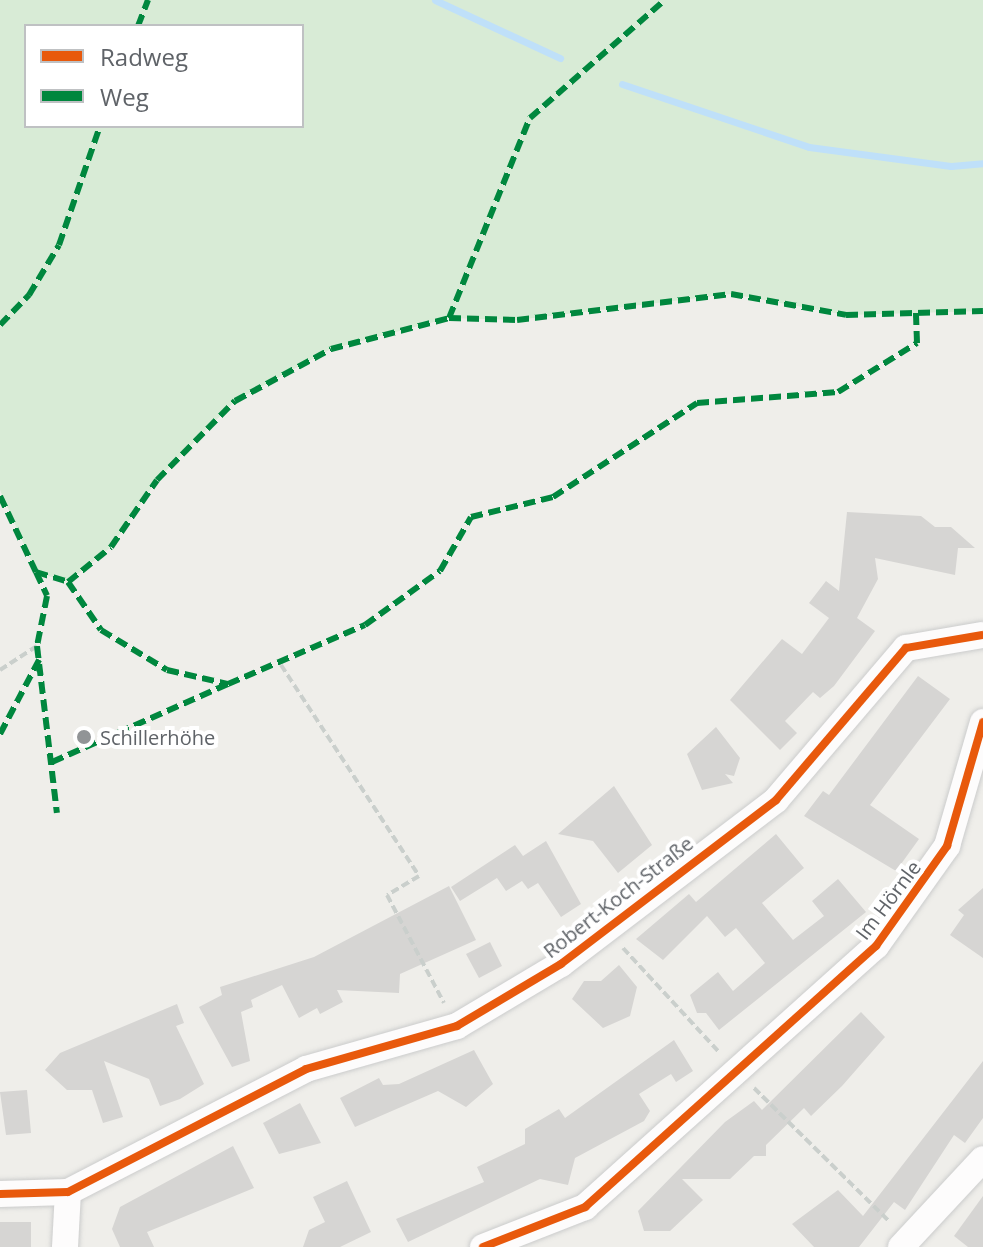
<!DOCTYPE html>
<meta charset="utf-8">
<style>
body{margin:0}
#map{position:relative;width:983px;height:1247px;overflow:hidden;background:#efeeea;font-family:"Open Sans",sans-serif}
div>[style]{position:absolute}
.green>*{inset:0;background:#d8ebd6}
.stream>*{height:7px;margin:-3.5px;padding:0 3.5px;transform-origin:3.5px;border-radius:3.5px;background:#bfe0f9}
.building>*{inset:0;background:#d6d5d3}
.path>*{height:4px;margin-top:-2px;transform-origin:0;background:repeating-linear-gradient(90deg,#cacfcc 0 8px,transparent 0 12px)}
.roads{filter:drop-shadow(0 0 2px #cbcccc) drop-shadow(0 0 2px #cbcccc)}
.minor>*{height:26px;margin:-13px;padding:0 13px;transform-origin:13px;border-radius:13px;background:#fdfcfc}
.quiet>*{height:6px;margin-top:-3px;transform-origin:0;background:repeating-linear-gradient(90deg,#00873e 0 12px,transparent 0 18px)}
.cycleway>*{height:8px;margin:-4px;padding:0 4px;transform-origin:4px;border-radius:4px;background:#e8590c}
.dots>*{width:22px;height:22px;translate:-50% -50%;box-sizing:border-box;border:4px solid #fff;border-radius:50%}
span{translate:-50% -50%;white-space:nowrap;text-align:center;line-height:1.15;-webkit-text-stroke:8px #fff;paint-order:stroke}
.poi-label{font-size:20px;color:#5f6368}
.left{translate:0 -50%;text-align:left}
.street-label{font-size:20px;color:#5f6368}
.legend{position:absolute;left:24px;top:24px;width:280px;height:104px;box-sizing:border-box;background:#fff;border:2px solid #bfc1c3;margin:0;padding:10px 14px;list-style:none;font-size:24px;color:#5f6368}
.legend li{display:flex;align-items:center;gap:16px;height:40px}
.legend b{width:40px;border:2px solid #bfc1c3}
</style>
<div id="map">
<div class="green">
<div style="clip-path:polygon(evenodd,0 0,983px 0,983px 311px,846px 315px,731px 294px,517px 320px,449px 318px,331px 349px,235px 401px,157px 480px,111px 547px,68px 582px,36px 572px,0 490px,0 0,26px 26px,302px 26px,302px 126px,26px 126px,26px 26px)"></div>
</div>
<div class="stream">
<div style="left:435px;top:0;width:138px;rotate:24.9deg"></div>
<div style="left:622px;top:84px;width:197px;rotate:18.6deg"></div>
<div style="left:809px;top:147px;width:143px;rotate:7.6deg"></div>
<div style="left:951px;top:166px;width:32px;rotate:-5deg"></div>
</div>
<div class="building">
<div style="clip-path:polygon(847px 512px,921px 516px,935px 527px,951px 527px,975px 548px,958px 548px,955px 575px,875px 558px,878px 579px,857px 618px,875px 631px,834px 686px,820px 698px,813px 692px,785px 721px,797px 733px,780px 750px,730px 700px,782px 639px,802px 654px,829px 618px,809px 603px,826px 581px,839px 591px)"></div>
<div style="clip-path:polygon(918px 676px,950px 699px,870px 805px,919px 839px,896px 871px,804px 816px,823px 791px,829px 795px)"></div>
<div style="clip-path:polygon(716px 727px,740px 758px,734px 776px,725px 774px,733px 783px,702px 790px,687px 754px)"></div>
<div style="clip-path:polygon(614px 786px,652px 845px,618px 873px,593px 841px,558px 834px)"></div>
<div style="clip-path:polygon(776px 834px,804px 868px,762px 903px,793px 940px,824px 916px,812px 901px,838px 879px,866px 912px,719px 1030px,706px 1013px,697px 1013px,690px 995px,718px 972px,733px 991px,765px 963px,736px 928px,725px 937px,707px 916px,663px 960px,636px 939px,689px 894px,696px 902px)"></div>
<div style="clip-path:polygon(546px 841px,581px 904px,561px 917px,538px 883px,528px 889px,522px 881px,506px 891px,497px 878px,460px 901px,451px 887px,515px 845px,523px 856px)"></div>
<div style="clip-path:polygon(449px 886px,476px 940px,400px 974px,399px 993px,337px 990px,343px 1002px,320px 1014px,317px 1008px,299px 1018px,282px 985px,251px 1000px,253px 1007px,241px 1012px,250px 1061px,232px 1067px,199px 1007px,222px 995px,220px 987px,314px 957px)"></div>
<div style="clip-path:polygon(983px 888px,983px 958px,950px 935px,964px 915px,958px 910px)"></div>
<div style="clip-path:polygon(490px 942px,502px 966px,479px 978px,466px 954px)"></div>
<div style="clip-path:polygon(619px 965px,637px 987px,630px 1016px,603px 1028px,572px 999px,584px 981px,601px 981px)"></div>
<div style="clip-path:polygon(177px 1004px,184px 1023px,176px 1026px,204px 1084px,180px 1099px,160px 1106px,149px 1079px,104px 1061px,123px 1117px,103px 1123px,92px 1090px,67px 1090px,45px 1070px,60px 1053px)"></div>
<div style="clip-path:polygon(861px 1012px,885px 1037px,842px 1086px,811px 1116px,804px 1108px,766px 1145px,766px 1156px,754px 1156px,730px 1179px,682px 1179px,703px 1200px,670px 1231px,644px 1231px,638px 1211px,725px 1122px,754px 1101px,762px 1110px)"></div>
<div style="clip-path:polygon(674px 1040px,693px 1071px,676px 1082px,671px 1074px,639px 1094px,650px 1111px,644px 1121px,575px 1158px,568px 1185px,540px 1179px,408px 1242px,396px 1219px,484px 1182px,477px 1167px,525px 1144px,525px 1129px,559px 1109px,565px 1118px)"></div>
<div style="clip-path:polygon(474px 1050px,493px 1084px,466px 1107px,438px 1091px,355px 1127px,340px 1098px,379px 1078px,383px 1085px,399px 1084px)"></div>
<div style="clip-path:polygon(983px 1061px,983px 1118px,965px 1143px,954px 1135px,905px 1210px,894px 1202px,859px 1247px,814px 1247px,792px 1224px,838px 1190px,863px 1216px)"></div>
<div style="clip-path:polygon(27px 1090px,31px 1133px,6px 1135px,0 1092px)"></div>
<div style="clip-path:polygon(300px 1103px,321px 1143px,279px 1154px,263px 1123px)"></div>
<div style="clip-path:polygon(233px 1146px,254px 1188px,147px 1232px,154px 1247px,120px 1247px,112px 1229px,120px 1207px)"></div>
<div style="clip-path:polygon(347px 1181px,371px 1232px,340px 1247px,303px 1247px,309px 1230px,325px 1222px,313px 1197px)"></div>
<div style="clip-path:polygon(983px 1196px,983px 1247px,968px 1247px,954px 1236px)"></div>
<div style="clip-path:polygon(0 1222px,31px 1222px,31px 1247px,0 1247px)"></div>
</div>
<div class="path">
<div style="left:281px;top:665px;width:252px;rotate:56.8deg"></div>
<div style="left:419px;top:876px;width:37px;rotate:149deg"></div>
<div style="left:387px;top:895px;width:122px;rotate:62.2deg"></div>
<div style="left:0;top:670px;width:44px;rotate:-33deg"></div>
<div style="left:623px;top:948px;width:143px;rotate:47.3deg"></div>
<div style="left:754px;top:1088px;width:191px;rotate:44.6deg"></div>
</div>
<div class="roads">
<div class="minor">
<div style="left:0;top:1194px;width:68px;rotate:-1.7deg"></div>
<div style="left:68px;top:1192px;width:268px;rotate:-27.3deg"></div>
<div style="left:306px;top:1069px;width:157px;rotate:-15.9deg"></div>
<div style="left:457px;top:1026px;width:121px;rotate:-30.8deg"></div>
<div style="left:561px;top:964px;width:270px;rotate:-37.3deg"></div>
<div style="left:776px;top:800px;width:200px;rotate:-49.5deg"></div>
<div style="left:906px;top:648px;width:77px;rotate:-9.7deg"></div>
<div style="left:65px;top:1247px;width:55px;rotate:-86.9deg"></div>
<div style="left:483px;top:1247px;width:110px;rotate:-21.4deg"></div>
<div style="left:585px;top:1207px;width:391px;rotate:-41.9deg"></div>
<div style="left:876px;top:946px;width:123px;rotate:-54.6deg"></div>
<div style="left:947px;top:846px;width:129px;rotate:-73.8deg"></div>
<div style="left:901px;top:1247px;width:120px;rotate:-47deg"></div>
</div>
</div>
<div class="quiet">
<div style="left:138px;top:26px;width:28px;rotate:-69deg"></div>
<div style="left:449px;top:318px;width:216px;rotate:-68deg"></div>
<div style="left:530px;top:118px;width:179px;rotate:-41.2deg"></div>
<div style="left:0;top:325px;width:42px;rotate:-46deg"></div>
<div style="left:29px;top:295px;width:58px;rotate:-59deg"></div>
<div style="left:59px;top:245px;width:126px;rotate:-71deg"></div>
<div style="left:0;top:496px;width:84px;rotate:64.7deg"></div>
<div style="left:36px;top:572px;width:34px;rotate:17deg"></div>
<div style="left:68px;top:582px;width:58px;rotate:55.5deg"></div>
<div style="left:101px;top:630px;width:77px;rotate:31.2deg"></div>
<div style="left:167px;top:670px;width:63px;rotate:12.9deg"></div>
<div style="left:228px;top:684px;width:149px;rotate:-23.3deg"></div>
<div style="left:365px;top:625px;width:92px;rotate:-35.8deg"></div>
<div style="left:440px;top:571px;width:62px;rotate:-60.1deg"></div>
<div style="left:471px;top:517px;width:84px;rotate:-13.7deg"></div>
<div style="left:553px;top:497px;width:172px;rotate:-33.1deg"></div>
<div style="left:697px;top:403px;width:141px;rotate:-4.5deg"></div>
<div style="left:838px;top:392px;width:93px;rotate:-31.8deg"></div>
<div style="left:917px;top:343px;width:30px;rotate:-92deg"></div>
<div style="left:36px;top:572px;width:26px;rotate:65deg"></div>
<div style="left:47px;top:596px;width:51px;rotate:101.3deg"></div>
<div style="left:37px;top:646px;width:168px;rotate:83.2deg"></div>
<div style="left:68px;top:582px;width:55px;rotate:-39.1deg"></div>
<div style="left:111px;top:547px;width:81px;rotate:-55.5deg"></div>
<div style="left:157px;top:480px;width:111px;rotate:-45.4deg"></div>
<div style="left:235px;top:401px;width:109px;rotate:-28.4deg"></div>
<div style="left:331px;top:349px;width:122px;rotate:-14.7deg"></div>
<div style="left:449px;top:318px;width:68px;rotate:1.7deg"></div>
<div style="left:517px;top:320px;width:216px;rotate:-6.9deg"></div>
<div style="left:731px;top:294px;width:117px;rotate:10.3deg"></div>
<div style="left:846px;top:315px;width:137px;rotate:-1.7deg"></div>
<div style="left:0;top:734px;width:84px;rotate:-62.2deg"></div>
<div style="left:52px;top:762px;width:193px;rotate:-23.9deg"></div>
</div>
<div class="cycleway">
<div style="left:0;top:1194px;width:68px;rotate:-1.7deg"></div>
<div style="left:68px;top:1192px;width:268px;rotate:-27.3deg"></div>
<div style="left:306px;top:1069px;width:157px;rotate:-15.9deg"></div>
<div style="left:457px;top:1026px;width:121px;rotate:-30.8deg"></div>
<div style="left:561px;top:964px;width:270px;rotate:-37.3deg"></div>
<div style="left:776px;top:800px;width:200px;rotate:-49.5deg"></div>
<div style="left:906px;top:648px;width:77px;rotate:-9.7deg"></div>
<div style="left:483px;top:1247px;width:110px;rotate:-21.4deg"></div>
<div style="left:585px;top:1207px;width:391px;rotate:-41.9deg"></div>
<div style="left:876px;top:946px;width:123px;rotate:-54.6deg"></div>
<div style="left:947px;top:846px;width:129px;rotate:-73.8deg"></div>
</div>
<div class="dots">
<div style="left:84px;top:737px;background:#919496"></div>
</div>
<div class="poi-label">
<span class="left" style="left:100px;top:737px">Schillerhöhe</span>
</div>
<div class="street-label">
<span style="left:618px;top:897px;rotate:-38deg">Robert-Koch-Straße</span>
<span style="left:888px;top:900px;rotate:-53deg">Im Hörnle</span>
</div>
<ul class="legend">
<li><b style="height:10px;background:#e8590c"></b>Radweg</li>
<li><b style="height:10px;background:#00873e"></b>Weg</li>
</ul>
</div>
